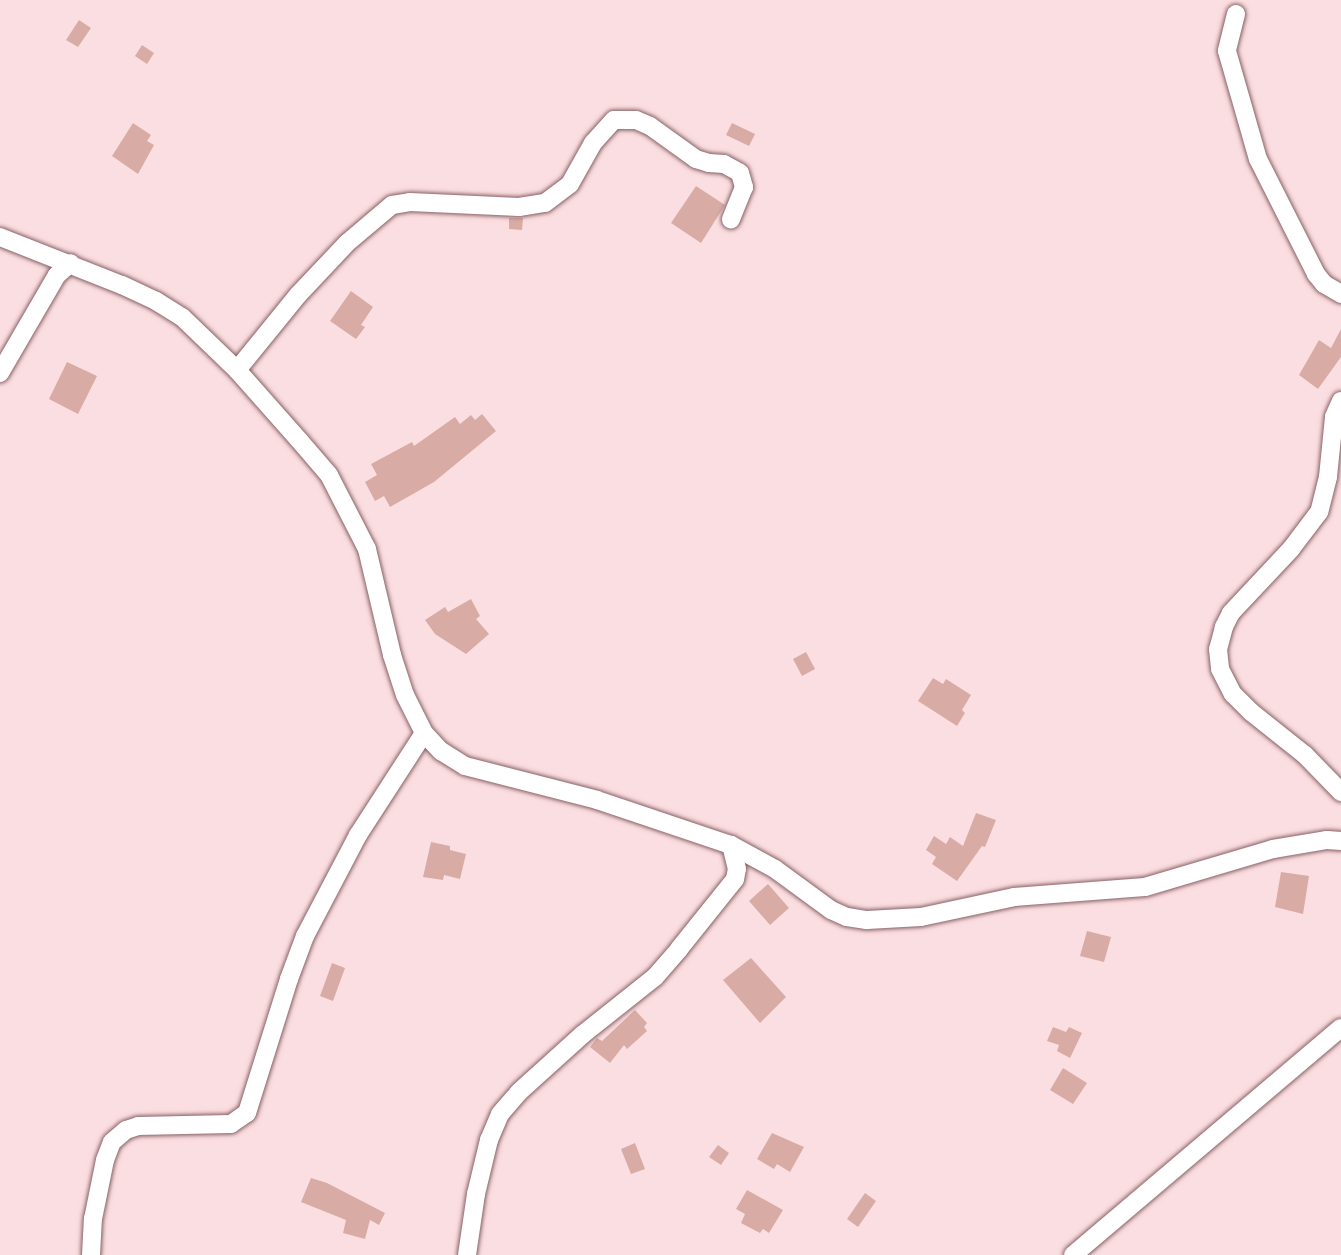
<!DOCTYPE html>
<style>
body{margin:0}
#map{position:relative;width:1341px;height:1255px;overflow:hidden;background:#fbdee1;font-family:"Asap Condensed",sans-serif}
div>[style]{position:absolute}
.building>*{inset:0;background:#d8aca4}
.roads{filter:drop-shadow(0 0 2px #886065) drop-shadow(0 0 2px #886065)}
.street>*{height:18px;margin:-9px;padding:0 9px;transform-origin:9px;border-radius:9px;background:#fff}
span{translate:-50% -50%;white-space:nowrap;text-align:center;line-height:1.15;-webkit-text-stroke:5px #fbdee1;paint-order:stroke}
</style>
<div id="map">
<div class="building">
<div style="clip-path:polygon(79px 20px,91px 28px,78px 47px,66px 40px)"></div>
<div style="clip-path:polygon(142px 45px,154px 53px,147px 64px,135px 56px)"></div>
<div style="clip-path:polygon(133px 123px,151px 135px,147px 141px,154px 145px,138px 174px,112px 156px)"></div>
<div style="clip-path:polygon(732px 123px,755px 134px,749px 146px,726px 135px)"></div>
<div style="clip-path:polygon(696px 186px,725px 205px,701px 243px,671px 223px)"></div>
<div style="clip-path:polygon(509px 218px,523px 218px,522px 230px,509px 229px)"></div>
<div style="clip-path:polygon(351px 291px,373px 307px,361px 325px,365px 327px,356px 339px,330px 321px)"></div>
<div style="clip-path:polygon(1341px 329px,1341px 357px,1318px 389px,1299px 375px,1319px 340px,1331px 348px)"></div>
<div style="clip-path:polygon(67px 362px,97px 376px,78px 414px,49px 399px)"></div>
<div style="clip-path:polygon(482px 414px,496px 431px,434px 482px,390px 507px,384px 496px,375px 501px,365px 482px,377px 475px,371px 464px,412px 442px,414px 446px,455px 417px,460px 424px,471px 415px,475px 420px)"></div>
<div style="clip-path:polygon(471px 599px,480px 616px,476px 619px,489px 634px,466px 654px,435px 634px,425px 620px,445px 607px,448px 612px)"></div>
<div style="clip-path:polygon(806px 652px,815px 669px,802px 676px,793px 659px)"></div>
<div style="clip-path:polygon(933px 678px,943px 684px,946px 679px,971px 695px,962px 710px,965px 713px,957px 726px,918px 701px)"></div>
<div style="clip-path:polygon(976px 813px,996px 820px,985px 847px,982px 846px,957px 881px,932px 864px,936px 857px,926px 850px,934px 836px,946px 844px,950px 837px,963px 846px)"></div>
<div style="clip-path:polygon(431px 842px,450px 846px,450px 850px,466px 854px,460px 879px,444px 875px,443px 880px,423px 877px)"></div>
<div style="clip-path:polygon(1281px 872px,1309px 876px,1303px 914px,1275px 907px)"></div>
<div style="clip-path:polygon(768px 884px,789px 908px,770px 925px,749px 901px)"></div>
<div style="clip-path:polygon(1087px 931px,1111px 937px,1104px 962px,1080px 956px)"></div>
<div style="clip-path:polygon(751px 958px,786px 997px,760px 1023px,723px 980px)"></div>
<div style="clip-path:polygon(332px 963px,345px 968px,333px 1001px,320px 996px)"></div>
<div style="clip-path:polygon(635px 1010px,647px 1023px,644px 1027px,647px 1031px,627px 1049px,624px 1045px,610px 1063px,590px 1047px,597px 1038px,602px 1041px)"></div>
<div style="clip-path:polygon(1053px 1027px,1066px 1032px,1069px 1027px,1082px 1033px,1070px 1058px,1057px 1051px,1059px 1045px,1047px 1041px)"></div>
<div style="clip-path:polygon(1063px 1068px,1087px 1083px,1073px 1104px,1050px 1090px)"></div>
<div style="clip-path:polygon(772px 1133px,804px 1147px,790px 1172px,777px 1164px,774px 1169px,757px 1159px)"></div>
<div style="clip-path:polygon(635px 1143px,645px 1169px,631px 1174px,621px 1149px)"></div>
<div style="clip-path:polygon(718px 1145px,729px 1153px,721px 1165px,709px 1157px)"></div>
<div style="clip-path:polygon(311px 1178px,327px 1183px,385px 1213px,379px 1225px,370px 1220px,365px 1239px,343px 1233px,346px 1220px,301px 1202px)"></div>
<div style="clip-path:polygon(747px 1190px,783px 1210px,769px 1233px,763px 1229px,760px 1233px,741px 1223px,745px 1214px,736px 1209px)"></div>
<div style="clip-path:polygon(865px 1193px,876px 1201px,858px 1227px,847px 1219px)"></div>
</div>
<div class="roads">
<div class="street">
<div style="left:1236px;top:14px;width:38px;rotate:104deg"></div>
<div style="left:1227px;top:51px;width:112px;rotate:74deg"></div>
<div style="left:1258px;top:159px;width:129px;rotate:63.2deg"></div>
<div style="left:1316px;top:274px;width:13px;rotate:51deg"></div>
<div style="left:1324px;top:284px;width:20px;rotate:30deg"></div>
<div style="left:0;top:237px;width:131px;rotate:21.5deg"></div>
<div style="left:122px;top:285px;width:38px;rotate:25deg"></div>
<div style="left:156px;top:301px;width:31px;rotate:32deg"></div>
<div style="left:182px;top:317px;width:76px;rotate:43.9deg"></div>
<div style="left:237px;top:370px;width:94px;rotate:48.5deg"></div>
<div style="left:299px;top:440px;width:46px;rotate:49.4deg"></div>
<div style="left:329px;top:475px;width:83px;rotate:62.8deg"></div>
<div style="left:367px;top:549px;width:109px;rotate:76.7deg"></div>
<div style="left:392px;top:655px;width:42px;rotate:72deg"></div>
<div style="left:405px;top:695px;width:42px;rotate:63.4deg"></div>
<div style="left:424px;top:733px;width:25px;rotate:47deg"></div>
<div style="left:441px;top:751px;width:28px;rotate:32deg"></div>
<div style="left:465px;top:766px;width:136px;rotate:14.4deg"></div>
<div style="left:597px;top:800px;width:141px;rotate:18.6deg"></div>
<div style="left:731px;top:845px;width:50px;rotate:28.6deg"></div>
<div style="left:775px;top:869px;width:69px;rotate:36.2deg"></div>
<div style="left:831px;top:910px;width:17px;rotate:24deg"></div>
<div style="left:847px;top:917px;width:20px;rotate:9deg"></div>
<div style="left:867px;top:920px;width:54px;rotate:-3.2deg"></div>
<div style="left:921px;top:917px;width:95px;rotate:-12.1deg"></div>
<div style="left:1014px;top:897px;width:131px;rotate:-4.4deg"></div>
<div style="left:1145px;top:887px;width:134px;rotate:-16.5deg"></div>
<div style="left:1273px;top:849px;width:55px;rotate:-9.5deg"></div>
<div style="left:1327px;top:840px;width:14px;rotate:4deg"></div>
<div style="left:237px;top:370px;width:97px;rotate:-50.9deg"></div>
<div style="left:298px;top:295px;width:71px;rotate:-46.7deg"></div>
<div style="left:347px;top:243px;width:59px;rotate:-40.2deg"></div>
<div style="left:392px;top:205px;width:18px;rotate:-9deg"></div>
<div style="left:410px;top:202px;width:109px;rotate:2.6deg"></div>
<div style="left:519px;top:207px;width:26px;rotate:-9deg"></div>
<div style="left:545px;top:203px;width:31px;rotate:-37deg"></div>
<div style="left:570px;top:184px;width:47px;rotate:-60.7deg"></div>
<div style="left:593px;top:143px;width:31px;rotate:-48deg"></div>
<div style="left:614px;top:120px;width:22px"></div>
<div style="left:636px;top:120px;width:15px;rotate:23deg"></div>
<div style="left:650px;top:126px;width:57px;rotate:35.7deg"></div>
<div style="left:696px;top:159px;width:14px;rotate:17deg"></div>
<div style="left:709px;top:163px;width:15px;rotate:4deg"></div>
<div style="left:724px;top:164px;width:18px;rotate:29deg"></div>
<div style="left:740px;top:173px;width:15px;rotate:74deg"></div>
<div style="left:744px;top:187px;width:35px;rotate:112deg"></div>
<div style="left:0;top:373px;width:113px;rotate:-59.8deg"></div>
<div style="left:57px;top:275px;width:18px;rotate:-41deg"></div>
<div style="left:1341px;top:401px;width:17px;rotate:114deg"></div>
<div style="left:1334px;top:417px;width:60px;rotate:95.7deg"></div>
<div style="left:1328px;top:477px;width:36px;rotate:104deg"></div>
<div style="left:1319px;top:512px;width:46px;rotate:127.1deg"></div>
<div style="left:1291px;top:549px;width:88px;rotate:133.2deg"></div>
<div style="left:1231px;top:613px;width:16px;rotate:117deg"></div>
<div style="left:1224px;top:627px;width:23px;rotate:105deg"></div>
<div style="left:1218px;top:649px;width:20px;rotate:84deg"></div>
<div style="left:1220px;top:669px;width:28px;rotate:63deg"></div>
<div style="left:1233px;top:694px;width:25px;rotate:45deg"></div>
<div style="left:1251px;top:712px;width:69px;rotate:38.5deg"></div>
<div style="left:1305px;top:755px;width:52px;rotate:45.8deg"></div>
<div style="left:91px;top:1255px;width:36px;rotate:-87deg"></div>
<div style="left:93px;top:1219px;width:60px;rotate:-78.5deg"></div>
<div style="left:105px;top:1160px;width:19px;rotate:-69deg"></div>
<div style="left:112px;top:1142px;width:18px;rotate:-41deg"></div>
<div style="left:126px;top:1130px;width:13px;rotate:-18deg"></div>
<div style="left:138px;top:1126px;width:93px;rotate:-1.2deg"></div>
<div style="left:231px;top:1124px;width:19px;rotate:-35deg"></div>
<div style="left:247px;top:1113px;width:140px;rotate:-72.6deg"></div>
<div style="left:289px;top:979px;width:46px;rotate:-69.6deg"></div>
<div style="left:305px;top:936px;width:114px;rotate:-62.3deg"></div>
<div style="left:358px;top:835px;width:121px;rotate:-57.1deg"></div>
<div style="left:467px;top:1255px;width:62px;rotate:-81.6deg"></div>
<div style="left:476px;top:1194px;width:56px;rotate:-76.5deg"></div>
<div style="left:489px;top:1140px;width:28px;rotate:-67deg"></div>
<div style="left:500px;top:1114px;width:29px;rotate:-49deg"></div>
<div style="left:519px;top:1092px;width:85px;rotate:-42.1deg"></div>
<div style="left:582px;top:1035px;width:93px;rotate:-38.5deg"></div>
<div style="left:655px;top:977px;width:37px;rotate:-49deg"></div>
<div style="left:679px;top:949px;width:90px;rotate:-51.3deg"></div>
<div style="left:735px;top:879px;width:10px;rotate:-79deg"></div>
<div style="left:737px;top:869px;width:25px;rotate:-104deg"></div>
<div style="left:1073px;top:1255px;width:351px;rotate:-40.3deg"></div>
</div>
</div>
</div>
